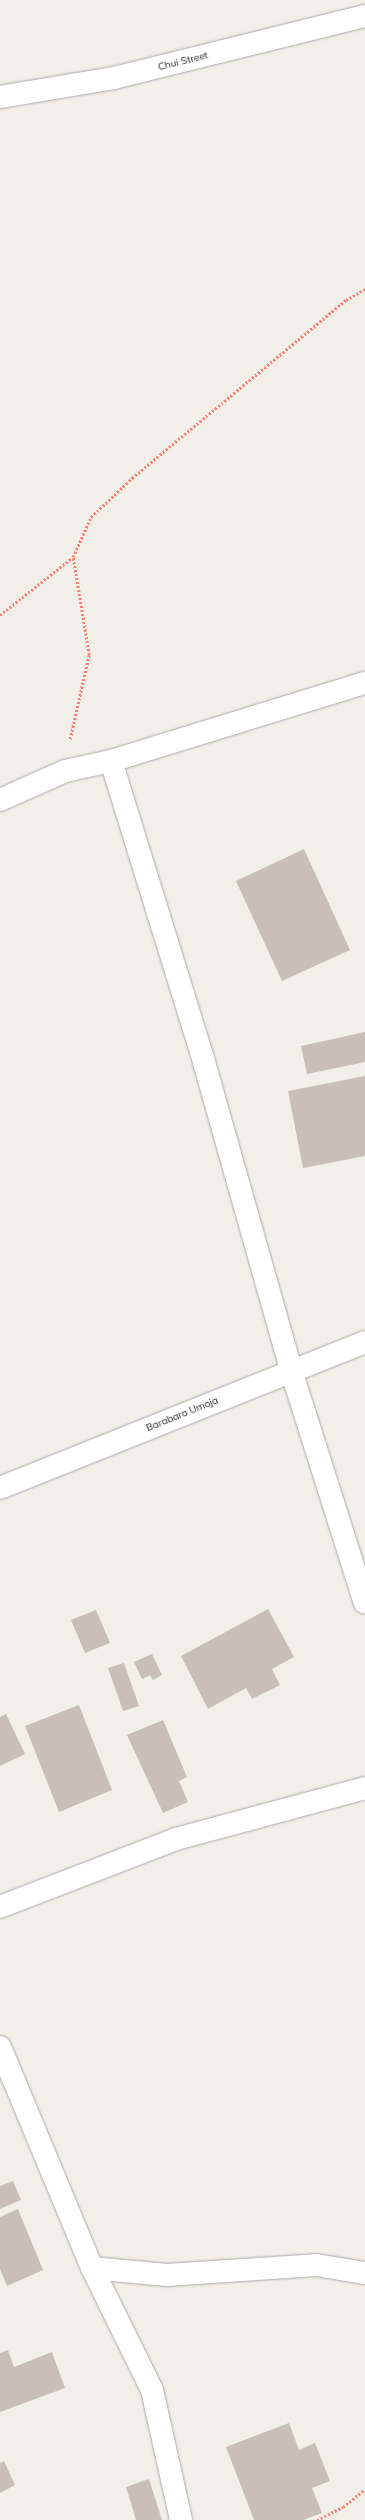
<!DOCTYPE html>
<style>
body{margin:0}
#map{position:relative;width:365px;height:2520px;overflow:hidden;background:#f2efe9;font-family:Mulish,sans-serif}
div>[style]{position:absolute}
.building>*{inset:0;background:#c7bfb8}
.path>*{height:2.5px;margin-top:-1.25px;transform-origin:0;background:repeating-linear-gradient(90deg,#fa8072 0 2px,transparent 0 4px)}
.roads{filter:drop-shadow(0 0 1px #a9a9a9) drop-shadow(0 0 1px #a9a9a9)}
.minor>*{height:22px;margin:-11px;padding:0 11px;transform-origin:11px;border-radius:11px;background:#fff}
span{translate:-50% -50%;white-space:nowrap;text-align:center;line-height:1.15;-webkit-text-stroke:4px #fff;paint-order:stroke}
.street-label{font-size:10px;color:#222}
</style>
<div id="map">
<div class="building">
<div style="clip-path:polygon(304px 849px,350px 950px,282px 981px,236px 881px)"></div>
<div style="clip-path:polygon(365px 1032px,365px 1062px,307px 1074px,301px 1046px)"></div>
<div style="clip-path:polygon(365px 1076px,365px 1156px,303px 1168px,288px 1091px)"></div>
<div style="clip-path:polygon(268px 1609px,294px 1657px,272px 1669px,280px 1685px,252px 1699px,246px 1688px,208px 1709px,181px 1656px)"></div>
<div style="clip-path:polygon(96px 1610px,110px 1643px,85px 1653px,71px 1620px)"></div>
<div style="clip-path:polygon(152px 1654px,162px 1675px,153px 1680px,150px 1675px,142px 1679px,134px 1662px)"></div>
<div style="clip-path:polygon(124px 1663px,139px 1706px,123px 1711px,108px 1668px)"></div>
<div style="clip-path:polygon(79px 1705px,112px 1790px,59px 1812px,25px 1726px)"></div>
<div style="clip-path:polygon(6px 1714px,25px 1754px,0 1766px,0 1717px)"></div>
<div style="clip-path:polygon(163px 1720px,187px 1777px,179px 1781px,188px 1802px,163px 1813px,127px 1735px)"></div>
<div style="clip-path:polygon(13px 2181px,21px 2200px,0 2209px,0 2186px)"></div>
<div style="clip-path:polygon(18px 2209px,43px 2270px,7px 2286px,0 2269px,0 2217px)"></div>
<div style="clip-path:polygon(8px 2350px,14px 2367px,52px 2352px,65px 2388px,0 2412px,0 2353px)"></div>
<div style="clip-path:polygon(289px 2423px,299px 2450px,315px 2443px,330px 2481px,312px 2488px,322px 2513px,303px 2520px,254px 2520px,226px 2447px)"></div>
<div style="clip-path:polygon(4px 2461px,15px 2485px,0 2493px,0 2463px)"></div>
<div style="clip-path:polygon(149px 2479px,162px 2520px,136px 2520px,126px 2487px)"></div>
</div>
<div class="path">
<div style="left:0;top:615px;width:92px;rotate:-38.4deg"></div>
<div style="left:70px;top:739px;width:86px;rotate:-77.3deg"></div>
<div style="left:89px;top:655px;width:99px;rotate:-99.3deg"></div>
<div style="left:73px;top:557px;width:44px;rotate:-65.8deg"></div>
<div style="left:91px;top:517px;width:57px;rotate:-43.6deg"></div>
<div style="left:132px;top:478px;width:278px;rotate:-39.8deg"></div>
<div style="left:346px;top:300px;width:22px;rotate:-30deg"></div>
<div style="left:317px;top:2520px;width:29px;rotate:-27deg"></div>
<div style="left:343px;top:2507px;width:28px;rotate:-39deg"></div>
</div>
<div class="roads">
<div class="minor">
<div style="left:0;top:97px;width:116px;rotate:-9.5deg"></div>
<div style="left:114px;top:78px;width:259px;rotate:-13.9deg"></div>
<div style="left:111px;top:761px;width:315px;rotate:72.8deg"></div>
<div style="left:204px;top:1062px;width:320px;rotate:74.2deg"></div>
<div style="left:291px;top:1370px;width:244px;rotate:72.4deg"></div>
<div style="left:0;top:800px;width:71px;rotate:-24deg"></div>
<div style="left:65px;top:771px;width:47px;rotate:-12.3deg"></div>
<div style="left:111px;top:761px;width:266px;rotate:-17.1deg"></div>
<div style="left:0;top:1488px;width:393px;rotate:-21.8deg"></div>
<div style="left:0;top:1907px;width:189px;rotate:-21.1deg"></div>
<div style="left:176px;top:1839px;width:196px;rotate:-15.1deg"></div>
<div style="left:0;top:2047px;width:239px;rotate:67.4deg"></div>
<div style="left:92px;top:2268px;width:136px;rotate:63.8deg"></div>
<div style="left:152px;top:2390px;width:133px;rotate:77.4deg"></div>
<div style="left:92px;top:2268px;width:75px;rotate:5.3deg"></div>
<div style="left:167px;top:2275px;width:149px;rotate:-3.8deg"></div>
<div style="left:316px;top:2265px;width:50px;rotate:9.3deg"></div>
</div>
</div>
<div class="street-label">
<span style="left:183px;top:61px;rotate:-14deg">Chui Street</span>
<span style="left:182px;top:1414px;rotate:-22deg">Barabara Umoja</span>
</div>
</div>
